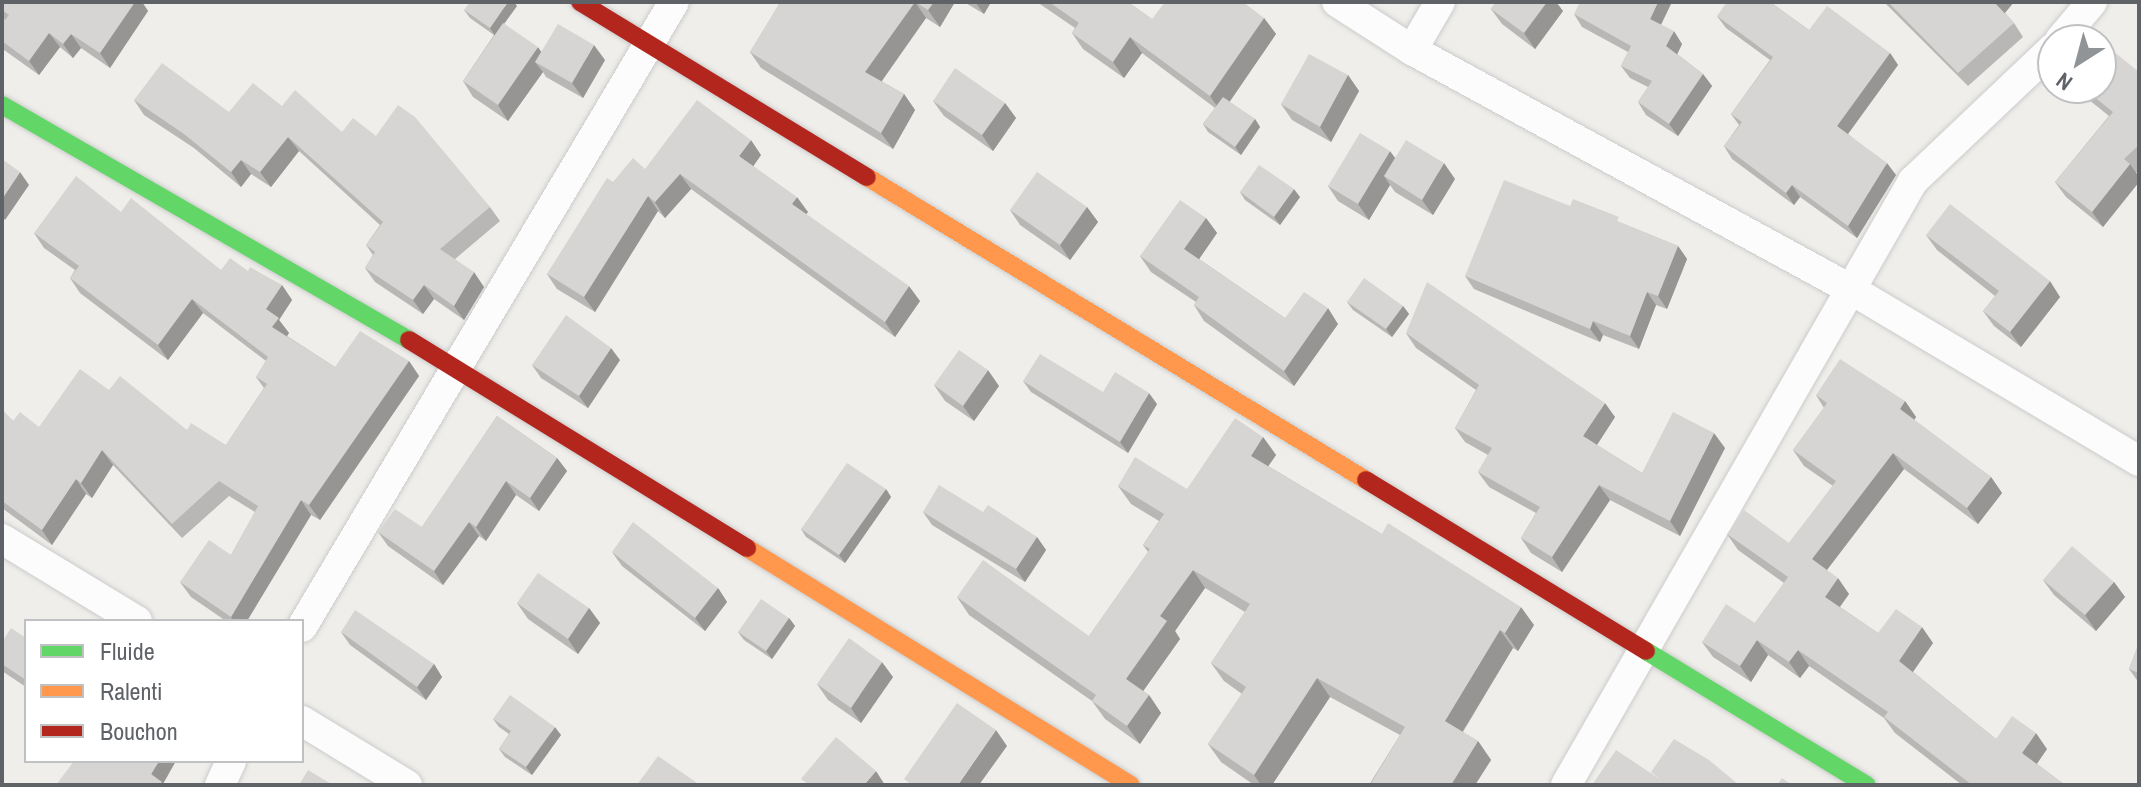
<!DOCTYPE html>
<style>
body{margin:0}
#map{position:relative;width:2141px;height:787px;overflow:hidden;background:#efeeea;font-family:"Archivo Narrow",sans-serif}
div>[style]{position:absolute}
.roads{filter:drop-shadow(0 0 2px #cbcccc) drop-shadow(0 0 2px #cbcccc)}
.street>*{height:30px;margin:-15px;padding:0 15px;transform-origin:15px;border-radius:15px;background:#fdfcfc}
.fast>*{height:18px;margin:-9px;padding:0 9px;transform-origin:9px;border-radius:9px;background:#63d668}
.slow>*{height:18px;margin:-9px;padding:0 9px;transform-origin:9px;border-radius:9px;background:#ff974d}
.jam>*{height:18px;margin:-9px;padding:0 9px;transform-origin:9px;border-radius:9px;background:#b3261e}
.wall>*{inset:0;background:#b8b7b5}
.shaded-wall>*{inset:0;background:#969594}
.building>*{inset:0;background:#d6d5d3}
span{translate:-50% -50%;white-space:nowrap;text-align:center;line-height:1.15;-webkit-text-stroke:7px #fff;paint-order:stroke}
.frame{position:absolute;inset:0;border:4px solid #5f6368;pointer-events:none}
.legend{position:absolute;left:24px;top:619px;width:280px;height:144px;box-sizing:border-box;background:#fff;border:2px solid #bfc1c3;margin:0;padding:10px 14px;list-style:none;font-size:24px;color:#5f6368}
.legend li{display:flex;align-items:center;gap:16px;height:40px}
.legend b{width:40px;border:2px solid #bfc1c3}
.north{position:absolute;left:2037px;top:24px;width:80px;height:80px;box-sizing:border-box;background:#fff;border:2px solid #bfc1c3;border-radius:50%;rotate:216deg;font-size:22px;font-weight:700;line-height:32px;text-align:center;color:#5f6368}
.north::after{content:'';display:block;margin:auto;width:28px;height:36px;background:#919496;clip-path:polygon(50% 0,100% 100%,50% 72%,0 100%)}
</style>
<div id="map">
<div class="roads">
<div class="street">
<div style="left:1337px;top:2px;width:89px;rotate:32.6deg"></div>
<div style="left:1412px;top:50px;width:501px;rotate:28.61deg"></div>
<div style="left:1852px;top:290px;width:334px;rotate:30.8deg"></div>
<div style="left:2060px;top:40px;width:50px;rotate:-49.9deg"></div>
<div style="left:1412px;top:50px;width:56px;rotate:-59.7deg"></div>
<div style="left:2px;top:539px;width:158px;rotate:31.3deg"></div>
<div style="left:302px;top:627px;width:727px;rotate:-59.24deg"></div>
<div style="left:302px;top:721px;width:123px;rotate:31.4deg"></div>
<div style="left:220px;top:785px;width:26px;rotate:-65deg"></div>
<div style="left:1566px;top:785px;width:697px;rotate:-60.12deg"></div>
<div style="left:1913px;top:181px;width:193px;rotate:-43.5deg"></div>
</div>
<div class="fast">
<div style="left:2px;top:105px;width:470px;rotate:30deg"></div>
<div style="left:1646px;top:651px;width:258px;rotate:31.3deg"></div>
</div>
<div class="slow">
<div style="left:867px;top:177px;width:584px;rotate:31.27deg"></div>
<div style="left:747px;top:548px;width:451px;rotate:31.7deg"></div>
</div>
<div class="jam">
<div style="left:580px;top:2px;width:336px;rotate:31.4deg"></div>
<div style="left:409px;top:340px;width:397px;rotate:31.6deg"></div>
<div style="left:1366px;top:480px;width:328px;rotate:31.4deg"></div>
</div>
</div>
<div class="wall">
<div style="clip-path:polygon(2px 2px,142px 2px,148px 11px,110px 68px,81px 48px,73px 58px,60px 47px,39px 75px,4px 50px,2px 47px,2px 24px,5px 20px,2px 18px)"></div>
<div style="clip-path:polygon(777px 2px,955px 2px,940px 27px,926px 18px,881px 81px,904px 94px,915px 110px,893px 149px,761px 68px,750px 52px,779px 5px)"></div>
<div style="clip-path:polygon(964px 2px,991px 2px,984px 14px)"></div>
<div style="clip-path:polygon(1037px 2px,1128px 2px,1152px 19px,1264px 18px,1276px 34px,1229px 102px,1255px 119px,1260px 127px,1241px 155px,1208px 132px,1203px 124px,1215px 108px,1142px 53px,1124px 78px,1083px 49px,1072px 33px,1075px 28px)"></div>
<div style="clip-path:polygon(1496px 2px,1556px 2px,1563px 11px,1535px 49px,1502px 24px,1491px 9px)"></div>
<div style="clip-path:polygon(1884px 2px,2014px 2px,2005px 13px,2014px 23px,2023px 37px,1968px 86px)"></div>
<div style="clip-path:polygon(1773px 4px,1809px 30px,1890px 53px,1898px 65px,1848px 134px,1896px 175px,1857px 238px,1800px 197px,1794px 205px,1732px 159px,1724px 146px,1739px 125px,1731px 114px,1770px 60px,1726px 28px,1717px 16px)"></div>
<div style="clip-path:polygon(517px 6px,504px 24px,541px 52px,605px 60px,583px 98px,546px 77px,543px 72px,508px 121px,473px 97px,463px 81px,494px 35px,470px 18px,464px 10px)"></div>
<div style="clip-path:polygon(1574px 14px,1661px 25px,1682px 44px,1677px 54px,1703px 74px,1712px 86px,1678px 136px,1646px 115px,1638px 102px,1648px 87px,1630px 78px,1621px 66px,1628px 52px,1582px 27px)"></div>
<div style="clip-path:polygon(2139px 72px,2139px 170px,2136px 173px,2139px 177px,2139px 182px,2103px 227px,2066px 197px,2055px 182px,2109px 116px,2083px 95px,2078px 88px,2101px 88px)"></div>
<div style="clip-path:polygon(1348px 75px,1359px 91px,1331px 142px,1292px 120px,1281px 104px)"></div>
<div style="clip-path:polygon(134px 100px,229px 112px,282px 106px,342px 132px,376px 136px,490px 207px,500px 221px,455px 259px,484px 287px,464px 320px,434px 299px,423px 314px,375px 282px,365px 268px,373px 255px,366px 245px,380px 225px,299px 151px,271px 187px,251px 174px,241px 187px,194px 148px,144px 115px)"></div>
<div style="clip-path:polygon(933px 101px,1005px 103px,1016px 118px,993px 151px,944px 116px)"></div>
<div style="clip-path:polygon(761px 155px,753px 166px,808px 212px,806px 214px,920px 301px,895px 337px,691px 189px,665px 218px,658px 211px,595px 312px,557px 289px,547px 274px,613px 182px,645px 169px)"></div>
<div style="clip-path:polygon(1395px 158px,1455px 179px,1433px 215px,1395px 192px,1390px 185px,1369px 220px,1338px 201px,1328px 186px)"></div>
<div style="clip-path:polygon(1240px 192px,1300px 197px,1280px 225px,1245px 200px)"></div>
<div style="clip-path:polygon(1570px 206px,1624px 224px,1678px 246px,1687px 259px,1667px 309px,1656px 305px,1639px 349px,1603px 335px,1600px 342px,1474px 289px,1465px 276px)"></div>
<div style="clip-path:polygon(1087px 207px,1098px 222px,1070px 260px,1020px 225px,1010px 210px)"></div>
<div style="clip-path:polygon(121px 212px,221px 270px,248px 271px,282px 285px,292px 300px,279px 320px,289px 333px,287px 336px,335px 367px,409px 361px,419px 376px,320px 520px,311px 515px,247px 621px,226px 621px,191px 597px,180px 582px,231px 555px,255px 512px,229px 496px,182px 538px,113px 465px,92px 498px,86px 494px,52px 545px,2px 508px,2px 410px,13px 421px,39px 427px,109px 390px,187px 430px,226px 445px,264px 388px,256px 377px,266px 361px,203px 313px,168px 360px,80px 293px,70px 278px,75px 270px,44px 248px,34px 233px)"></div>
<div style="clip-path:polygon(1206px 218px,1217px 233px,1199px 259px,1285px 318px,1338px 324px,1294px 386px,1204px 321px,1194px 305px,1196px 302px,1151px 272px,1140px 256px)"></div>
<div style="clip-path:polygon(1926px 235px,2060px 297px,2021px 347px,1994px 326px,1983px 311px,1995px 296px,1937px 250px)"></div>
<div style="clip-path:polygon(1347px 302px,1403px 306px,1409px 314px,1392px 337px,1353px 310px)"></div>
<div style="clip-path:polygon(1406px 333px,1615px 417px,1597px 445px,1642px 473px,1725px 448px,1680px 536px,1610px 500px,1562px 572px,1531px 553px,1521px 538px,1536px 513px,1489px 487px,1478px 472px,1488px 455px,1465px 442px,1455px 428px,1476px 390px,1416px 348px)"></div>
<div style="clip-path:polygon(620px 360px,588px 408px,541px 378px,532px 365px)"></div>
<div style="clip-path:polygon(1023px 381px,1103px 392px,1157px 404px,1128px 453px,1031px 392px)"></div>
<div style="clip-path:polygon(934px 385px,999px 386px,974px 421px,945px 401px)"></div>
<div style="clip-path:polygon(1816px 395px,1905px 401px,1916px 417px,1914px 420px,1991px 477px,2002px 493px,1978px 524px,1904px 469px,1827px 570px,1849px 594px,1840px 607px,1878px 633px,1933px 643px,1913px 672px,1996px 739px,2047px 749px,2037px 764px,2065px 785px,1962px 785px,1895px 733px,1884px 718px,1809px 666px,1800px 678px,1768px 655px,1751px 682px,1713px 657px,1702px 642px,1755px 623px,1784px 583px,1738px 550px,1727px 534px,1789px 543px,1833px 486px,1804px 466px,1793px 450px,1824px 408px)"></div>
<div style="clip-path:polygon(497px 416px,557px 458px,567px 471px,539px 511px,516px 495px,486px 541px,479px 536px,443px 585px,388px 546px,378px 532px,422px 527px)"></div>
<div style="clip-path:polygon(1263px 437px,1276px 455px,1268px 466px,1534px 625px,1518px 651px,1513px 648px,1463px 732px,1478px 741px,1491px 760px,1475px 785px,1369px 785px,1400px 735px,1330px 697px,1272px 785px,1254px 785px,1221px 762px,1208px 744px,1242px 694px,1224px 681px,1211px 663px,1245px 612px,1205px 588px,1175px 631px,1180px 639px,1143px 691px,1149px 695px,1161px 713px,1140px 744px,1105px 719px,1092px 701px,969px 615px,957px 597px,1089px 636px,1148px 552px,1143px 545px,1159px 521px,1131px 504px,1118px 486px,1187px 489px)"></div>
<div style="clip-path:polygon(886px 489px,891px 497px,845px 563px,806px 537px,801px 529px)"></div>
<div style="clip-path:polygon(923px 512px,983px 512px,1037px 537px,1046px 550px,1025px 582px,932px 525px)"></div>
<div style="clip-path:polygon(612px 552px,718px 588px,727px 602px,705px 631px,622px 566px)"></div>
<div style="clip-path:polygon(2043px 580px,2114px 582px,2125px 597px,2096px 631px,2054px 595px)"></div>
<div style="clip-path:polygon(517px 603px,589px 608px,600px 623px,578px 654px,528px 619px)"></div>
<div style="clip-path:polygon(789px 618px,795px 626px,772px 659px,744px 640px,738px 632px)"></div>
<div style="clip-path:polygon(341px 632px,434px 664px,442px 677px,426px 700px,350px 645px)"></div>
<div style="clip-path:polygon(26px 638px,26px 687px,2px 671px,2px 642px)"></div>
<div style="clip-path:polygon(2139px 643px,2139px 683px,2129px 669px)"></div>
<div style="clip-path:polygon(893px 677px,861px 723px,828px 700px,817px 684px)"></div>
<div style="clip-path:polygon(493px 719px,561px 735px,532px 775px,505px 757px,499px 749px,509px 734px,499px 727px)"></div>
</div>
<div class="shaded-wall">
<div style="clip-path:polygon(135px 2px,142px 2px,148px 11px,110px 68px,100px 53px)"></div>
<div style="clip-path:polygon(508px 2px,514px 2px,517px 6px,495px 36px,490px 28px)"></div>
<div style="clip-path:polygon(915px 2px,926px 18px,877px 88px,865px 72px)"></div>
<div style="clip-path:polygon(934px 2px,955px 2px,940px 27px,928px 10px)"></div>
<div style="clip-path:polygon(975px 2px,991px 2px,984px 14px)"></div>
<div style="clip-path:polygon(1547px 2px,1556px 2px,1563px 11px,1535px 49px,1524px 33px)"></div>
<div style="clip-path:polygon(1658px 2px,1672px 2px,1658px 31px,1650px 19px)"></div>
<div style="clip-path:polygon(1994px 2px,2014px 2px,2003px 15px)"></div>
<div style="clip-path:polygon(1264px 18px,1276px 34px,1222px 113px,1210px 96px)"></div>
<div style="clip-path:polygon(1674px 31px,1682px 44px,1675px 59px,1666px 46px)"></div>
<div style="clip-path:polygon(49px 33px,60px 47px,39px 75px,29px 61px)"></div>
<div style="clip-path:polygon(71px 34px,81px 48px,73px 58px,63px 44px)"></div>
<div style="clip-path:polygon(1130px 37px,1142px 53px,1124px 78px,1113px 62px)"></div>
<div style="clip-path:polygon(594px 45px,605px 60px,583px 98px,572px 83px)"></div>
<div style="clip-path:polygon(538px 47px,549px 63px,535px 62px,543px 72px,508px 121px,498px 105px)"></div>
<div style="clip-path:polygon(1890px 53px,1898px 65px,1845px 138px,1837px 126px)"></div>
<div style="clip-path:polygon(1703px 74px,1712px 86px,1678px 136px,1669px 124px)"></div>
<div style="clip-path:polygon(1348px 75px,1359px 91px,1331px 142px,1320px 127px)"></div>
<div style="clip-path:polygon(904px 94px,915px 110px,893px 149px,881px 133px)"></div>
<div style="clip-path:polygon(1005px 103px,1016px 118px,993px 151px,982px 135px)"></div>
<div style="clip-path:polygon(1255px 119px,1260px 127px,1241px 155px,1235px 147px)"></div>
<div style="clip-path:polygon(288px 137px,299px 151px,271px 187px,260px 172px)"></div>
<div style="clip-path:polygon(751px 140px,761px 155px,750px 171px,739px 156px)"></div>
<div style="clip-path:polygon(1390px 151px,1401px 166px,1384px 176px,1390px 185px,1369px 220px,1358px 204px)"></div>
<div style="clip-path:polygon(241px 160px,251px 174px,241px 187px,231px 172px)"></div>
<div style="clip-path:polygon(1444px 163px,1455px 179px,1433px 215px,1422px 200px)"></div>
<div style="clip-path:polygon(1887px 163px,1896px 175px,1857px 238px,1848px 226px)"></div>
<div style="clip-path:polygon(2130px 164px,2139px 177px,2139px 182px,2103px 227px,2092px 212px)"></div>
<div style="clip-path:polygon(20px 172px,29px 185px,5px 220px,2px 216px,2px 199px)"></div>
<div style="clip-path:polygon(680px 174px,691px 189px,665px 218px,655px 202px)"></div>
<div style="clip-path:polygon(1792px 185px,1800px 197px,1794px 205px,1786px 193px)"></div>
<div style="clip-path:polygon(1294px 189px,1300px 197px,1280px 225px,1274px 217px)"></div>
<div style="clip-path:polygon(648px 196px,658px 211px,595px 312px,584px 297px)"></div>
<div style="clip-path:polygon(797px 197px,808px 212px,802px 219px,792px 204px)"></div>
<div style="clip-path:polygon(1087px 207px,1098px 222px,1070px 260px,1060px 245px)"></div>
<div style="clip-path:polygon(1206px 218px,1217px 233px,1195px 265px,1184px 249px)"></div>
<div style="clip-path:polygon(1678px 246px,1687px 259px,1667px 309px,1658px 296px)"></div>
<div style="clip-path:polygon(474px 272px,484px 287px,464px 320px,454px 306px)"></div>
<div style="clip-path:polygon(2050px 281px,2060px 297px,2021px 347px,2010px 332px)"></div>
<div style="clip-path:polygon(282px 285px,292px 300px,279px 320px,289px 333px,283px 342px,272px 327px,266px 309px)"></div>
<div style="clip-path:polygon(424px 285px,434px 299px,423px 314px,413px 300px)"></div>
<div style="clip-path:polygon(909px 286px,920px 301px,895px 337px,885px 322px)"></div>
<div style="clip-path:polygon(1647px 292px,1656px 305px,1639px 349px,1630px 336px)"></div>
<div style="clip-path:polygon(192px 299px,203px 313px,168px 360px,158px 345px)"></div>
<div style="clip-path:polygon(1403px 306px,1409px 314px,1392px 337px,1386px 329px)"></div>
<div style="clip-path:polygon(1328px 308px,1338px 324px,1294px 386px,1284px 371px)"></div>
<div style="clip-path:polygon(1593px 321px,1603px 335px,1600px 342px,1590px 329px)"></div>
<div style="clip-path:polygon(611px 348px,620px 360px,588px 408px,579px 396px)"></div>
<div style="clip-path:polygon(409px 361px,419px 376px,320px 520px,309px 505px)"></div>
<div style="clip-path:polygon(988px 370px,999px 386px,974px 421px,963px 406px)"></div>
<div style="clip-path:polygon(1149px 393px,1157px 404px,1128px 453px,1120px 442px)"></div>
<div style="clip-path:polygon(1905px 401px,1916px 417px,1911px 425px,1900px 409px)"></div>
<div style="clip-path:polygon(1605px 403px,1615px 417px,1593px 451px,1583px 436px)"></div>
<div style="clip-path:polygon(1714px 433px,1725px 448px,1680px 536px,1670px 521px)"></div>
<div style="clip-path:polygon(1263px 437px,1276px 455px,1263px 474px,1251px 456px)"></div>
<div style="clip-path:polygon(102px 450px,113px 465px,92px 498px,81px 483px)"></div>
<div style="clip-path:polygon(1893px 453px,1904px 469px,1823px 575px,1812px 559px)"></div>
<div style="clip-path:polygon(557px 458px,567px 471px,539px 511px,530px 498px)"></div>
<div style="clip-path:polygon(1991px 477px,2002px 493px,1978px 524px,1967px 508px)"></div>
<div style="clip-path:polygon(76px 479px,86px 494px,52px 545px,42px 530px)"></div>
<div style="clip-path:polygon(506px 481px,516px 495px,486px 541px,476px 527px)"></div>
<div style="clip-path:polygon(1599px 485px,1610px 500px,1562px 572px,1552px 557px)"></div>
<div style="clip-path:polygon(886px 489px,891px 497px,845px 563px,839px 555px)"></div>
<div style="clip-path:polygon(301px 500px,311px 515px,247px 621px,234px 621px,231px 617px)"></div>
<div style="clip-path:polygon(469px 522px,479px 536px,443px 585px,434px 571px)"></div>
<div style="clip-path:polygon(1037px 537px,1046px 550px,1025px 582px,1016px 569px)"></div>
<div style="clip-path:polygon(1193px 570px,1205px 588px,1175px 631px,1180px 639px,1139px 697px,1126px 679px,1160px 616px)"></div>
<div style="clip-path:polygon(1838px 578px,1849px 594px,1836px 612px,1825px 597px)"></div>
<div style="clip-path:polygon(2114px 582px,2125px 597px,2096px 631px,2085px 615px)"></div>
<div style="clip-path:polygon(718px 588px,727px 602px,705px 631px,695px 618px)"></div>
<div style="clip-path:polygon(1521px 607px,1534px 625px,1518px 651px,1505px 633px)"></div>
<div style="clip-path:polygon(589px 608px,600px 623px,578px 654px,568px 639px)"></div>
<div style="clip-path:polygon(789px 618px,795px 626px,772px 659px,766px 651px)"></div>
<div style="clip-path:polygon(1922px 627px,1933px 643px,1910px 676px,1899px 661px)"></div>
<div style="clip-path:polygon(1500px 630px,1513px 648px,1458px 739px,1445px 721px)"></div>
<div style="clip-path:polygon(1757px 640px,1768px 655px,1751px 682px,1740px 666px)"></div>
<div style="clip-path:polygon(1798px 650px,1809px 666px,1800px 678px,1789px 662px)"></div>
<div style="clip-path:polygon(882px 662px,893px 677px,861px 723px,851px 708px)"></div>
<div style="clip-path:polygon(434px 664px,442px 677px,426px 700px,417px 687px)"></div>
<div style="clip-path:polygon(1317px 678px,1330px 697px,1272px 785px,1261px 785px,1254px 775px)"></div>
<div style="clip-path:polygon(1149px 695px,1161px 713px,1140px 744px,1127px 726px)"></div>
<div style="clip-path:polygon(555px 727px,561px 735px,532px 775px,526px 767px)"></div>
<div style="clip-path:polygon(996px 730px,1007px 746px,979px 785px,958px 785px)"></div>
<div style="clip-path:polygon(2036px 733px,2047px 749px,2033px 769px,2022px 753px)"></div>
<div style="clip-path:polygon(1478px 741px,1491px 760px,1475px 785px,1451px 785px)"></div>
<div style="clip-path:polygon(159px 761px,176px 761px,163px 784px,164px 785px,159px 785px,151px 774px)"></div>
<div style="clip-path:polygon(876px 771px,885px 785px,864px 785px)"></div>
</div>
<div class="building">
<div style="clip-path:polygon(2px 2px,135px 2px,100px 53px,71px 34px,63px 44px,49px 33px,29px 61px,2px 41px,2px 24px,9px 15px,2px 10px)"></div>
<div style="clip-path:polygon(470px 2px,508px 2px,490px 28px,464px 10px)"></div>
<div style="clip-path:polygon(780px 2px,915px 2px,865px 72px,904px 94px,881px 133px,750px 52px)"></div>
<div style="clip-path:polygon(915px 2px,934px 2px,928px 10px)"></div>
<div style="clip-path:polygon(1049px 2px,1128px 2px,1152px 19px,1165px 2px,1243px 2px,1264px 18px,1210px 96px,1130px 37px,1113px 62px,1072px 33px,1079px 23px)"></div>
<div style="clip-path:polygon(1496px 2px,1547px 2px,1524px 33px,1491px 9px)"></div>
<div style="clip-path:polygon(1580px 2px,1658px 2px,1650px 19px,1674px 31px,1666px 46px,1703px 74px,1669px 124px,1638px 102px,1652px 81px,1621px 66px,1631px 46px,1574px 14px)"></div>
<div style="clip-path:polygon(1727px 2px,1770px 2px,1809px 30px,1827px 6px,1890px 53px,1837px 126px,1887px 163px,1848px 226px,1792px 185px,1786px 193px,1724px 146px,1742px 122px,1731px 114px,1773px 57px,1717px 16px)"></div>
<div style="clip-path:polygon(1888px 2px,1994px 2px,2014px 23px,1958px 73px)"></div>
<div style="clip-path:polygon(503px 23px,538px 47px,498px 105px,463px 81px)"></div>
<div style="clip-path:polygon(558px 24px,594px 45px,572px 83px,535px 62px)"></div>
<div style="clip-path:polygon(2102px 42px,2139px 72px,2139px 145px,2124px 159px,2130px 164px,2092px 212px,2055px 182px,2113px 112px,2083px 88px,2101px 88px)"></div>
<div style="clip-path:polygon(1309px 54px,1348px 75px,1320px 127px,1281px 104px)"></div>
<div style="clip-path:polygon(162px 63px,229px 112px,253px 83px,282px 106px,295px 90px,342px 132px,353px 118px,376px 136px,398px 105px,415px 117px,490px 207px,440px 249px,474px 272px,454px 306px,424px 285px,413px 300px,365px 268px,375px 252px,366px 245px,383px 222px,288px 137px,260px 172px,241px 160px,231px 172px,184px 134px,134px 100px)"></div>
<div style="clip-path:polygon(955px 68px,1005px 103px,982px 135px,933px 101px)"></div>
<div style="clip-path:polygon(1223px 97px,1255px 119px,1235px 147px,1203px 124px)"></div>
<div style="clip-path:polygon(697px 100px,751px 140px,739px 156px,797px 197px,792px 204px,909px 286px,885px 322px,680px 174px,655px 202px,648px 196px,584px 297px,547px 274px,607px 178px,613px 182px,633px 158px,645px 169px)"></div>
<div style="clip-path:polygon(1360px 133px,1390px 151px,1358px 204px,1328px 186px)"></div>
<div style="clip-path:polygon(1406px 140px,1444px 163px,1422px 200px,1384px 176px)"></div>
<div style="clip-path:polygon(2px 159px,20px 172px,2px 199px)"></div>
<div style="clip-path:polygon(1259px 165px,1294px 189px,1274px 217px,1240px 192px)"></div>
<div style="clip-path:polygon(1037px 172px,1087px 207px,1060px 245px,1010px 210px)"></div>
<div style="clip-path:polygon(76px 176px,121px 212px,131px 198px,221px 270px,230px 258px,248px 271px,250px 267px,282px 285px,266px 309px,279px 318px,272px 327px,335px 367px,360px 331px,409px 361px,309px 505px,301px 500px,231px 617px,180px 582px,209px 540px,231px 555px,258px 506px,219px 481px,172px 524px,102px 450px,81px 483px,76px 479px,42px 530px,2px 501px,2px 410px,13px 421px,20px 412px,39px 427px,80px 369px,109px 390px,120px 376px,187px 430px,191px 423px,226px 445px,267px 384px,256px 377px,268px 357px,192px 299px,158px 345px,70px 278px,79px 266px,34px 233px)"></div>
<div style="clip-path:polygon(1504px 180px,1570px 206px,1573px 199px,1619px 217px,1617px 221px,1678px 246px,1658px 296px,1647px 292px,1630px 336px,1593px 321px,1590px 329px,1465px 276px)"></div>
<div style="clip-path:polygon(1180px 200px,1206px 218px,1184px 249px,1285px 318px,1304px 292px,1328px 308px,1284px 371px,1194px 305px,1199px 297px,1140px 256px)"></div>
<div style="clip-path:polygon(1950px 204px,2050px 281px,2010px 332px,1983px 311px,1999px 291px,1926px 235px)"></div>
<div style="clip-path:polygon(1364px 278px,1403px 306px,1386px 329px,1347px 302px)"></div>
<div style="clip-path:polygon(1427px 282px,1605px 403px,1583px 436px,1642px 473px,1673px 412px,1714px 433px,1670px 521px,1599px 485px,1552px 557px,1521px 538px,1540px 507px,1478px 472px,1492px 448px,1455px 428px,1479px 385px,1406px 333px)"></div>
<div style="clip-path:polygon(566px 315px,611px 348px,579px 396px,532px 365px)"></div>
<div style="clip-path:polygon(959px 350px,988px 370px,963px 406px,934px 385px)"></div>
<div style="clip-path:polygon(1040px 354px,1103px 392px,1115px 372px,1149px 393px,1120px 442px,1023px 381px)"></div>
<div style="clip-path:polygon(1840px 359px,1905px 401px,1900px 409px,1991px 477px,1967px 508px,1893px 453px,1812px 559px,1838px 578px,1825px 597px,1878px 633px,1896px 609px,1922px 627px,1899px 661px,1996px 739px,2012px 716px,2036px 733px,2022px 753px,2065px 785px,1972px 785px,1884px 717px,1888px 712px,1798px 650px,1789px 662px,1757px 640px,1740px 666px,1702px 642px,1726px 604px,1755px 623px,1788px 577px,1727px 534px,1744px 510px,1789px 543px,1836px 481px,1793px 450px,1827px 403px,1816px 395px)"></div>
<div style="clip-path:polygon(497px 416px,557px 458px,530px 498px,506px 481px,476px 527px,469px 522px,434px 571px,378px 532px,395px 509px,422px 527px)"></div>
<div style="clip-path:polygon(1235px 418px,1263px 437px,1251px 456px,1382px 534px,1388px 523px,1521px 607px,1505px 633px,1500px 630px,1445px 721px,1478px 741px,1451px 785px,1370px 785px,1405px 727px,1317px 678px,1254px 775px,1208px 744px,1246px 687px,1211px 663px,1250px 604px,1193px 570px,1160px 616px,1167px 621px,1126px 679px,1149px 695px,1127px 726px,1092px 701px,1096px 695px,957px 597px,983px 560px,1089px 636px,1150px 549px,1143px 545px,1164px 514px,1118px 486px,1135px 457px,1187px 489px)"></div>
<div style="clip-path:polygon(847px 463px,886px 489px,839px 555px,801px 529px)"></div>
<div style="clip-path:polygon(939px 485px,983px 512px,988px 505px,1037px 537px,1016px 569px,923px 512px)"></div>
<div style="clip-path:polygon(633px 522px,718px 588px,695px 618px,612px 552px)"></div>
<div style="clip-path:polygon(2072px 546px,2114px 582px,2085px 615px,2043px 580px)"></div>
<div style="clip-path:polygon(538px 573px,589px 608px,568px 639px,517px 603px)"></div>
<div style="clip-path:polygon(761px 599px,789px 618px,766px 651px,738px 632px)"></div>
<div style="clip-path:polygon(355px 610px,434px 664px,417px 687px,341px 632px)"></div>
<div style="clip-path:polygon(11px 628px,26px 638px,26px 680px,2px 664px,2px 642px)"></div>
<div style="clip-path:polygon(849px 638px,882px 662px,851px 708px,817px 684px)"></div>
<div style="clip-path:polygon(2139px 643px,2139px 673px,2129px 669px)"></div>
<div style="clip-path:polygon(510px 695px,555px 727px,526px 767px,499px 749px,511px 731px,493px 719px)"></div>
<div style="clip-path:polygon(957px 703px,996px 730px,958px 785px,912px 785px,904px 779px)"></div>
<div style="clip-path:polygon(836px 737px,876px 771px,864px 785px,809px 785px,801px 779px)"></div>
<div style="clip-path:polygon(1674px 739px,1709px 760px,1739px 785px,1592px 785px,1616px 750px,1661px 780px,1651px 772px)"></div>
<div style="clip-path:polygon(658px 756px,700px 785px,637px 785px)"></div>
<div style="clip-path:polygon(74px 761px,159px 761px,151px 774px,162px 782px,159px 785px,56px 785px)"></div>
<div style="clip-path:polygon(308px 770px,333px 785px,299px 785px)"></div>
<div style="clip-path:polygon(1782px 778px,1792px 785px,1777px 785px)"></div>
</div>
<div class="frame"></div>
<ul class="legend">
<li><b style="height:10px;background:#63d668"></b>Fluide</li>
<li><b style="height:10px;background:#ff974d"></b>Ralenti</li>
<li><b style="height:10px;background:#b3261e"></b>Bouchon</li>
</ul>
<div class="north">N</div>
</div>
